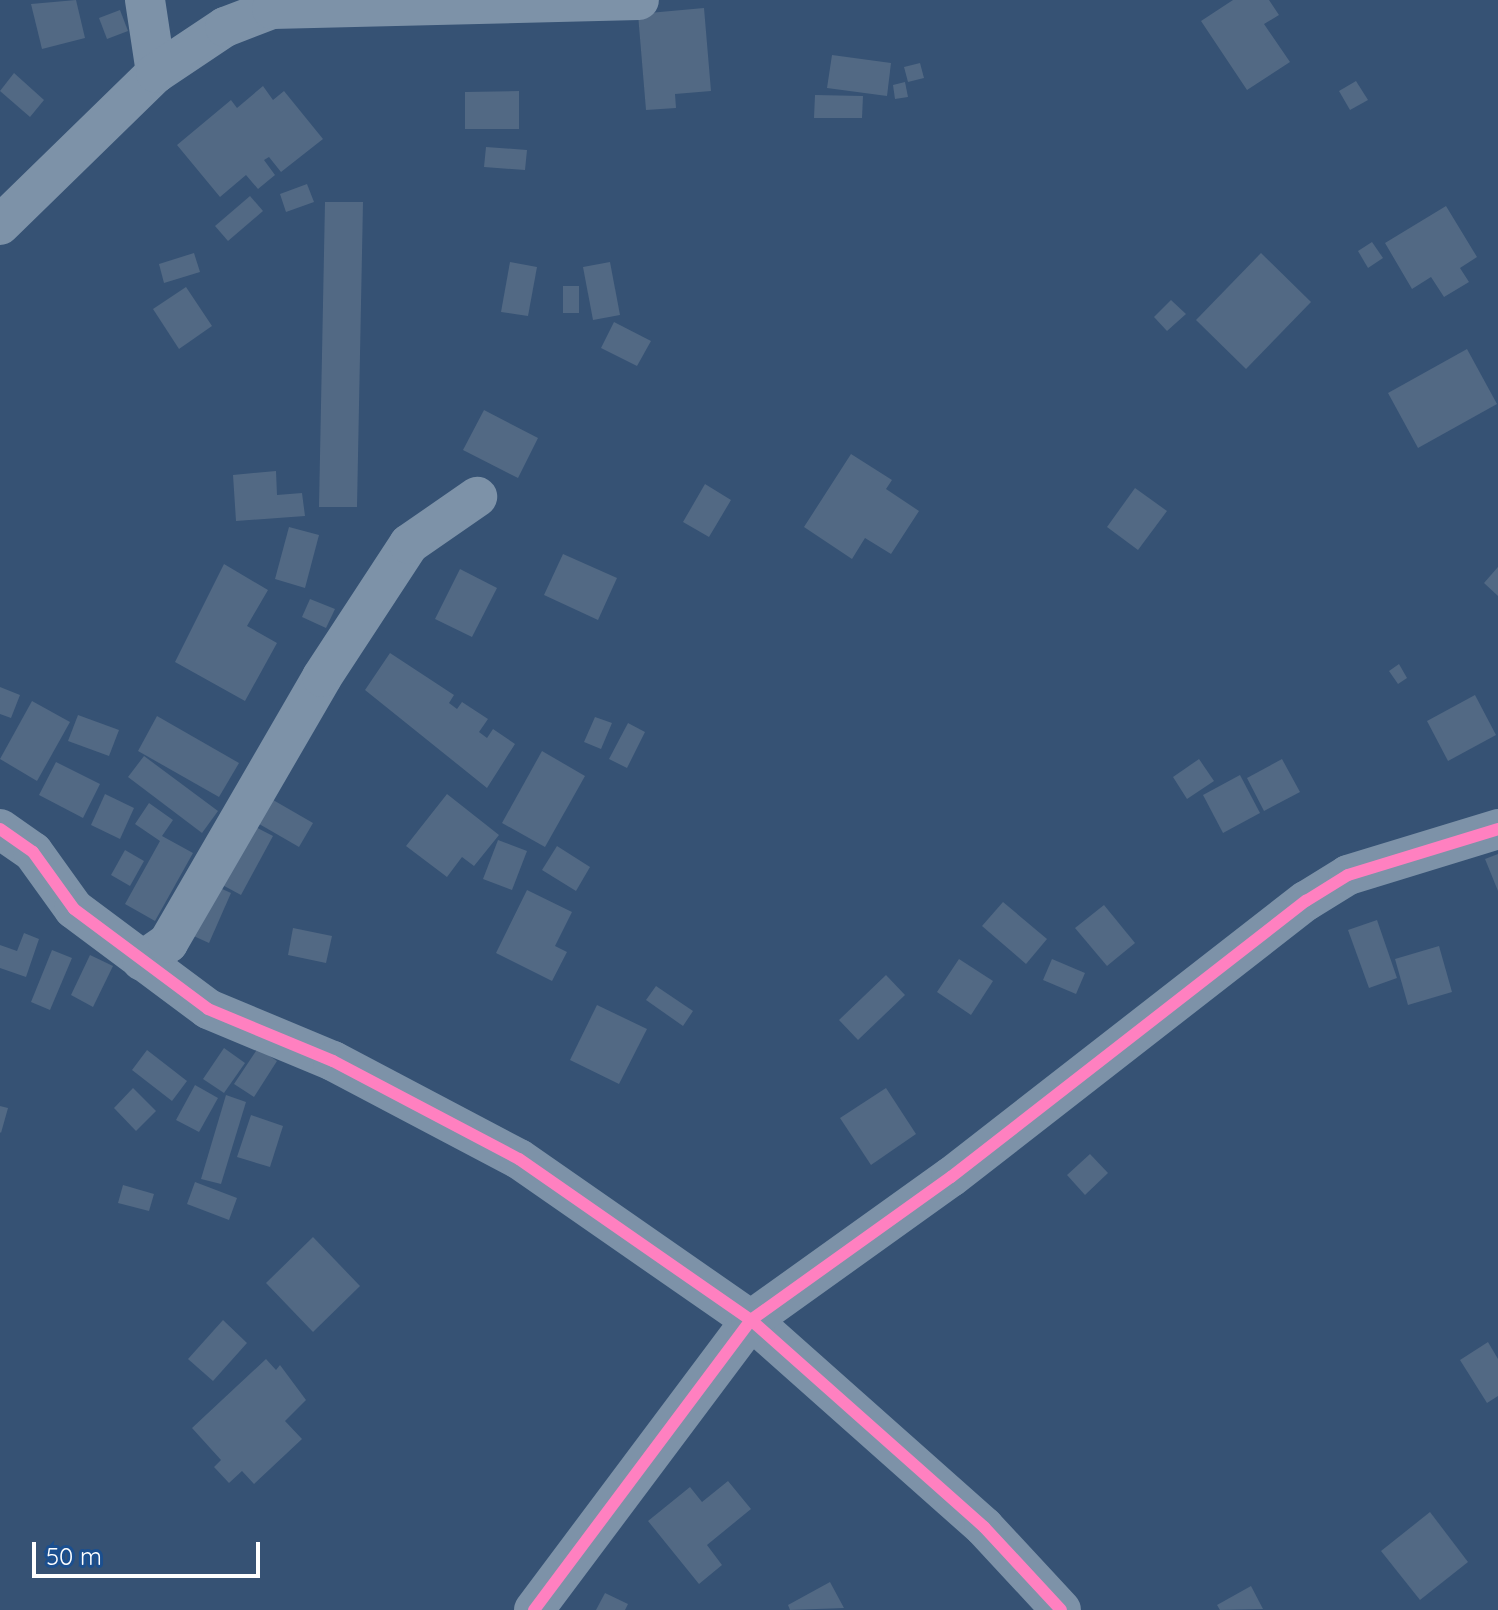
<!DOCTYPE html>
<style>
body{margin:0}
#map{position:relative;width:1498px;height:1610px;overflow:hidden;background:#365274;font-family:Quicksand,sans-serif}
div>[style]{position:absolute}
.building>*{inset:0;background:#526984}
.minor>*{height:40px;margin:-20px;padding:0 20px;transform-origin:20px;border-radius:20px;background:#7d92a8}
.cycleway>*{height:12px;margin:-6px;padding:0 6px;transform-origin:6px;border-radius:6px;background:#ff80c0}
span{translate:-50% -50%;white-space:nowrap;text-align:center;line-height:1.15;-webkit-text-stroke:6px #1b4f8f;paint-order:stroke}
.scale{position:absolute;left:32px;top:1542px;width:228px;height:36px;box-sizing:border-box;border:4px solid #fff;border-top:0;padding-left:10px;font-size:24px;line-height:28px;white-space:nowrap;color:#fff;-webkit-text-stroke:6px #1b4f8f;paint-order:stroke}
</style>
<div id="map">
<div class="building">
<div style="clip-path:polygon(76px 0,85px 38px,42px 49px,31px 4px)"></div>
<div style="clip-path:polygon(1233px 0,1269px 0,1279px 15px,1264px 24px,1290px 62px,1247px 90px,1201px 21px)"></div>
<div style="clip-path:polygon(704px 8px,711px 91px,675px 94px,676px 108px,646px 110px,638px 14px)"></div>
<div style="clip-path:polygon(120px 10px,128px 31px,107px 39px,99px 18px)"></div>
<div style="clip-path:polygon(832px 55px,891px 63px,887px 96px,827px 88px)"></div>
<div style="clip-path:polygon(920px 63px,924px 78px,908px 82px,904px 67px)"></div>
<div style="clip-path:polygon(14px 73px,44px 100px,30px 117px,0 91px)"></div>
<div style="clip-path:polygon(1356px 81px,1368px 100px,1350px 110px,1339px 91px)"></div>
<div style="clip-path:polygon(905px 82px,908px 97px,895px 99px,893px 85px)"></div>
<div style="clip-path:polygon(263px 86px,273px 100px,284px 91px,323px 139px,281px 172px,269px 157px,264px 160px,275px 175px,258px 189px,246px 175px,220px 197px,177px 145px,231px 100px,237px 108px)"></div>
<div style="clip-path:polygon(519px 91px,519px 129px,465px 129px,465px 92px)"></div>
<div style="clip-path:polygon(815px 95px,863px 96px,862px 118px,814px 118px)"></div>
<div style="clip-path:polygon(486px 147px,527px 150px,525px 170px,484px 167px)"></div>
<div style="clip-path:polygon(307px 184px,314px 202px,286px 212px,280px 194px)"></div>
<div style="clip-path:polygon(250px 196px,263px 211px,228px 241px,215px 226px)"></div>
<div style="clip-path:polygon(325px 202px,363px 202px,357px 507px,319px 507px)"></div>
<div style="clip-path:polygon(1446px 206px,1477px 257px,1460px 268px,1469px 282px,1444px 297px,1431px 277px,1412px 289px,1385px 243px)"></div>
<div style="clip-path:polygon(1372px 242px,1383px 258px,1368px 268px,1358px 251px)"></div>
<div style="clip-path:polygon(194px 253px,200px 272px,164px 283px,159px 264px)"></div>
<div style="clip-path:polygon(1261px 253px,1311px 302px,1246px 369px,1196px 320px)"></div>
<div style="clip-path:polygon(510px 262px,537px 267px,528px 316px,501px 312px)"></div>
<div style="clip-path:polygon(610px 262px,620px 315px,593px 320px,583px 267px)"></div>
<div style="clip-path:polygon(563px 286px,579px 286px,579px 313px,563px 313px)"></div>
<div style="clip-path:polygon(186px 287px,212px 326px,179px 349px,153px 309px)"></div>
<div style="clip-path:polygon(1171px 300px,1186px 314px,1167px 331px,1154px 317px)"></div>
<div style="clip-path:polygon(614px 322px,651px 341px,637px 366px,601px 348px)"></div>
<div style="clip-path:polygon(1467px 349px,1497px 404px,1418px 448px,1388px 393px)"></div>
<div style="clip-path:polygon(484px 410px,538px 438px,518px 478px,463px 450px)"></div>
<div style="clip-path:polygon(851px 454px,892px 480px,886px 489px,919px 511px,891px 554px,865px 538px,852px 559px,804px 527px)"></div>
<div style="clip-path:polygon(276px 471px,277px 495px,302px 493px,305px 516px,236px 521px,233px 475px)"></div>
<div style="clip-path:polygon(705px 484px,731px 500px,709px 537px,683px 522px)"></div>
<div style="clip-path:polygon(1135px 488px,1167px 511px,1138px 550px,1107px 527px)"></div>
<div style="clip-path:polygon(289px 527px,319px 535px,305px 588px,275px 579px)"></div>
<div style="clip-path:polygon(563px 554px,617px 578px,598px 620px,544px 595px)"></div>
<div style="clip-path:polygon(224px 564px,268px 590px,247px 626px,277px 643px,245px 701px,175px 662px)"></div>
<div style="clip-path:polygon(1498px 567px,1498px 596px,1484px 583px)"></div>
<div style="clip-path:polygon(460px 569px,497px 588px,472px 637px,435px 619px)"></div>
<div style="clip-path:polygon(310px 599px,335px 609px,326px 628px,302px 617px)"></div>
<div style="clip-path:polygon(390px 653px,454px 695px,449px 703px,457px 709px,462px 702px,488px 719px,479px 732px,487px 738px,493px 729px,515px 744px,487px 788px,365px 690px)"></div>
<div style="clip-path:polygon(1399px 664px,1407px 678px,1398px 684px,1389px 671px)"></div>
<div style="clip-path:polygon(0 687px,20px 695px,11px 718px,0 714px)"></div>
<div style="clip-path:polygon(1475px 695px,1496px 735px,1448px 761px,1427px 721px)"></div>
<div style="clip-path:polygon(32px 701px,70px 722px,37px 781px,0 759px)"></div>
<div style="clip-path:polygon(78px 715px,119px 730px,109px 756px,68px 741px)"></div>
<div style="clip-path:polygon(157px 716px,239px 763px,219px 797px,138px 751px)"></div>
<div style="clip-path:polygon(595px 717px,612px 723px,601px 749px,584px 742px)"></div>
<div style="clip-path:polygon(628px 723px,645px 732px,627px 768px,609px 759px)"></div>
<div style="clip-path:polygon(542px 751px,585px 776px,545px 847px,502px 823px)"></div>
<div style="clip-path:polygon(144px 756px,218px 811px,202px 833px,128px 777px)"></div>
<div style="clip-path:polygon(1199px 759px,1214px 781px,1187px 799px,1173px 777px)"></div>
<div style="clip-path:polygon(1282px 759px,1300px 792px,1264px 811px,1247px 778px)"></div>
<div style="clip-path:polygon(56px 762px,100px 784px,83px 818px,39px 795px)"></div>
<div style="clip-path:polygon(1240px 775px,1260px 813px,1223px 833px,1203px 795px)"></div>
<div style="clip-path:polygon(261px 793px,313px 823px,299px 847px,247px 817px)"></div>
<div style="clip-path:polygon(105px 794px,134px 808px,120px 839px,91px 825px)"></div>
<div style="clip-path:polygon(447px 794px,499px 835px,474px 866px,462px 857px,447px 877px,406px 846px)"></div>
<div style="clip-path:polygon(149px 803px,173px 820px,162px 836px,193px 853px,155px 921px,125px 904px,160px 841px,135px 824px)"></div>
<div style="clip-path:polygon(244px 821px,273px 836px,241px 895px,213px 880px)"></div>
<div style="clip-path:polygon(498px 840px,527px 851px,512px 890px,483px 879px)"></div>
<div style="clip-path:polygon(557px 846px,590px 867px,576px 891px,542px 870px)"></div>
<div style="clip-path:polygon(125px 850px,144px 861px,130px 886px,111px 875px)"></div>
<div style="clip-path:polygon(1498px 854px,1498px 891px,1485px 859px)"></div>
<div style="clip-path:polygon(209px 883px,231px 893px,209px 943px,187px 933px)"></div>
<div style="clip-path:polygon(527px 890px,572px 912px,555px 946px,567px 952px,552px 981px,496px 953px)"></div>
<div style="clip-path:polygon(1003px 902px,1047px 939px,1026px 964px,982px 926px)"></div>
<div style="clip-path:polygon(1104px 905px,1135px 943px,1107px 966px,1075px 928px)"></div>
<div style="clip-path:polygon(1377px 920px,1397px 978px,1369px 988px,1348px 930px)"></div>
<div style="clip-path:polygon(293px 928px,332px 936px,326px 963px,288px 955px)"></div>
<div style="clip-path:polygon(24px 933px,39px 939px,26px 977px,0 968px,0 945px,17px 951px)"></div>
<div style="clip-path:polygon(1439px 946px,1452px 992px,1408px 1005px,1395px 959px)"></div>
<div style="clip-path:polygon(52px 950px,72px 958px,50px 1010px,31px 1002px)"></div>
<div style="clip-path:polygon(90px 955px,113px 966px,93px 1007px,71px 995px)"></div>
<div style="clip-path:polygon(959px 959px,993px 981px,971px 1015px,937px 992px)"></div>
<div style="clip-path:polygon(1052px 959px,1085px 973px,1076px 994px,1043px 980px)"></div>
<div style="clip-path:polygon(886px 975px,905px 995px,858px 1040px,839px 1020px)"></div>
<div style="clip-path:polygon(656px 986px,693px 1011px,683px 1026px,646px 1000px)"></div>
<div style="clip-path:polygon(597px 1005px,647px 1029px,619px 1084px,570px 1060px)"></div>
<div style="clip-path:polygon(224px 1048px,245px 1063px,224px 1093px,203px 1079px)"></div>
<div style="clip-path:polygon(258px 1048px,277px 1061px,254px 1097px,234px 1084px)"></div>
<div style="clip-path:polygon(147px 1050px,187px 1081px,172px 1101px,132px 1070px)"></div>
<div style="clip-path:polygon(195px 1085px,218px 1098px,199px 1132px,176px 1120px)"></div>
<div style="clip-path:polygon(133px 1088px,156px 1111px,136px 1131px,114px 1108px)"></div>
<div style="clip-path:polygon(886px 1088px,916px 1134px,871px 1165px,840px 1118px)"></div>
<div style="clip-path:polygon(226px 1095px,246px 1102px,221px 1184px,201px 1179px)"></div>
<div style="clip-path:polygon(0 1106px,8px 1108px,1px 1133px,0 1132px)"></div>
<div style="clip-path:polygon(251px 1115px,283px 1126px,270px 1167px,237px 1157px)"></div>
<div style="clip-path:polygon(1090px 1154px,1108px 1173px,1085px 1195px,1067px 1175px)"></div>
<div style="clip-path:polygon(195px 1182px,237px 1198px,229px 1220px,187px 1204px)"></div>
<div style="clip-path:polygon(123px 1185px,154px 1194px,149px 1211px,118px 1203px)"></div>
<div style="clip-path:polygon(313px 1237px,360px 1286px,313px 1332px,266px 1283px)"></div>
<div style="clip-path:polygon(223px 1320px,247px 1343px,213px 1381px,188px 1359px)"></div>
<div style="clip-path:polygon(1488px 1342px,1498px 1359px,1498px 1396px,1487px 1403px,1460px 1360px)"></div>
<div style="clip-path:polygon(266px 1359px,276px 1370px,280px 1365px,306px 1400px,285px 1421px,302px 1439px,254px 1484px,242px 1471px,229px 1483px,214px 1467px,221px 1460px,192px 1428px)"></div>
<div style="clip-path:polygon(728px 1481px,751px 1509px,707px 1545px,722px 1565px,699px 1584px,648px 1521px,690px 1487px,702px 1502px)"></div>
<div style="clip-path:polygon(1430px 1512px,1468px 1562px,1420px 1600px,1381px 1551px)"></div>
<div style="clip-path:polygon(830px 1582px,844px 1608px,790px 1610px,788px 1605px)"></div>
<div style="clip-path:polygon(1251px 1586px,1263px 1609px,1220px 1610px,1217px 1605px)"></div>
<div style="clip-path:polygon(605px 1593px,628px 1604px,625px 1610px,596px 1610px)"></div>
</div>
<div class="minor">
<div style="left:145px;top:0;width:74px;rotate:81.4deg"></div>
<div style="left:0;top:225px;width:218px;rotate:-44.3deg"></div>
<div style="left:156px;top:73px;width:83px;rotate:-33.7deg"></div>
<div style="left:225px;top:27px;width:50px;rotate:-21deg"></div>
<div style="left:272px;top:9px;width:367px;rotate:-1.4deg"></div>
<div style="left:0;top:829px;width:40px;rotate:34.9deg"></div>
<div style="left:33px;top:852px;width:70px;rotate:54.3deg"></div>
<div style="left:74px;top:909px;width:167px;rotate:36.7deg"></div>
<div style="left:208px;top:1009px;width:135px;rotate:22.6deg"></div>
<div style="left:333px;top:1061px;width:210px;rotate:27.8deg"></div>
<div style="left:519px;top:1159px;width:282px;rotate:34.8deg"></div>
<div style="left:751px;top:1320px;width:312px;rotate:41.6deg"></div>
<div style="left:984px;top:1527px;width:113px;rotate:47.1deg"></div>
<div style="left:142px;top:961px;width:32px;rotate:-35deg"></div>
<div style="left:168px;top:943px;width:307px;rotate:-59.9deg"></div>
<div style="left:322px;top:677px;width:159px;rotate:-56.8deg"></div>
<div style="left:409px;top:544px;width:83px;rotate:-34.7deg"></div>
<div style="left:534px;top:1610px;width:362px;rotate:-53.2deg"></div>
<div style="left:751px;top:1320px;width:246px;rotate:-35.6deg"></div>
<div style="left:951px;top:1177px;width:450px;rotate:-37.9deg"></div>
<div style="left:1306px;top:901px;width:49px;rotate:-31.8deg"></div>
<div style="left:1348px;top:875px;width:157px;rotate:-17deg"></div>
</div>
<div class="cycleway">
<div style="left:0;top:829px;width:40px;rotate:34.9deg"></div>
<div style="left:33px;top:852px;width:70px;rotate:54.3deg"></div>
<div style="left:74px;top:909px;width:167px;rotate:36.7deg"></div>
<div style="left:208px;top:1009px;width:135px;rotate:22.6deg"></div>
<div style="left:333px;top:1061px;width:210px;rotate:27.8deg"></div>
<div style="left:519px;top:1159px;width:282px;rotate:34.8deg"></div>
<div style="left:751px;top:1320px;width:312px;rotate:41.6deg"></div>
<div style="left:984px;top:1527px;width:113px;rotate:47.1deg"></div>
<div style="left:534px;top:1610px;width:362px;rotate:-53.2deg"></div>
<div style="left:751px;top:1320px;width:246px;rotate:-35.6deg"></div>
<div style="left:951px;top:1177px;width:450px;rotate:-37.9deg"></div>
<div style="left:1306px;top:901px;width:49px;rotate:-31.8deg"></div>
<div style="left:1348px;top:875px;width:157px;rotate:-17deg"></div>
</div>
<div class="scale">50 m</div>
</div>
